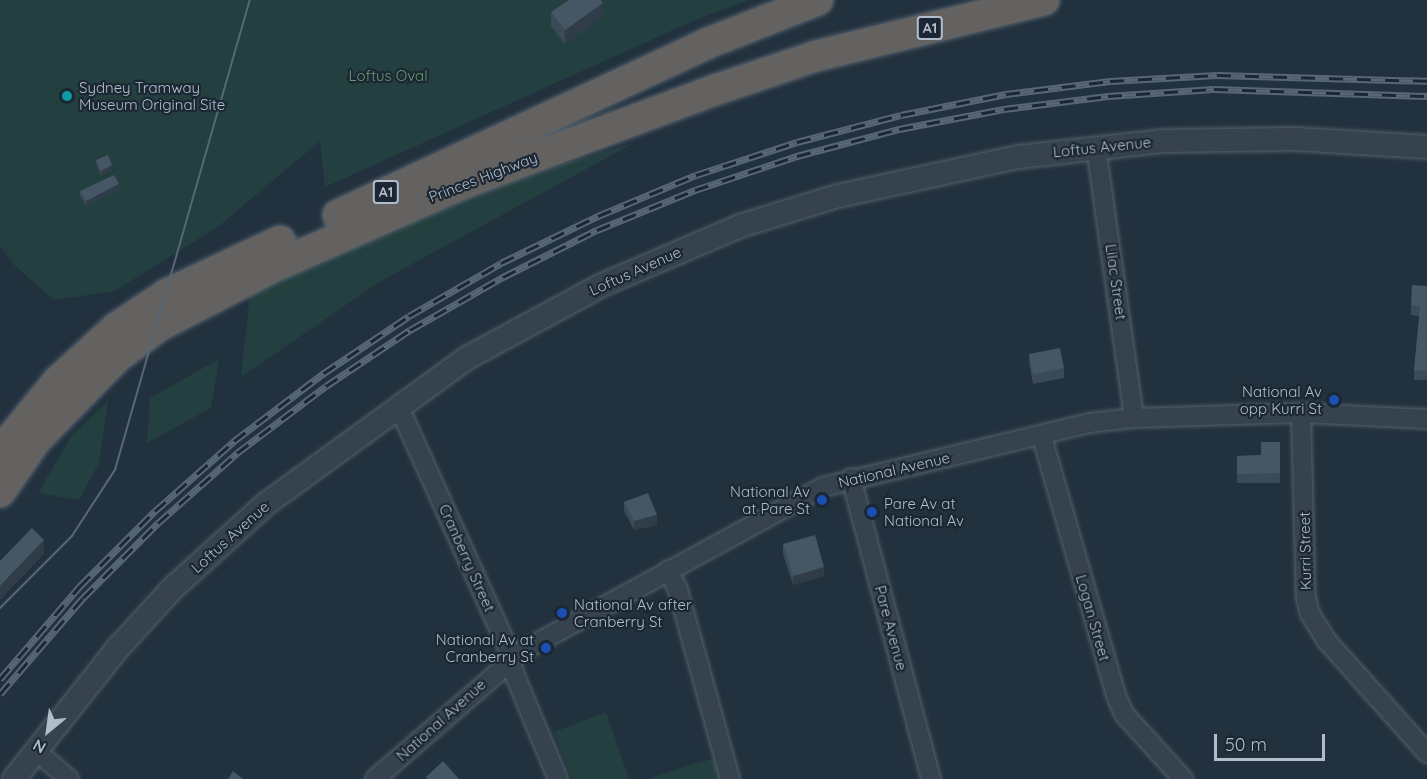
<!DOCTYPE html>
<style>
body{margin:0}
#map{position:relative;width:1427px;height:779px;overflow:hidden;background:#22313e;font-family:Quicksand,sans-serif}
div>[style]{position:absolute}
.green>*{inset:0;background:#243f3f}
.roads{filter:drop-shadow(0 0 2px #54606c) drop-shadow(0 0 2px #54606c)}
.minor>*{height:18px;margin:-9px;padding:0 9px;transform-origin:9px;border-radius:9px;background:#36424e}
.tertiary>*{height:22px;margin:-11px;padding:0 11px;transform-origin:11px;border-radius:11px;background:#36424e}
.trunk>*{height:30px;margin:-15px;padding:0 15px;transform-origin:15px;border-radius:15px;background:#646260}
.tram>*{height:1.5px;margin:-0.75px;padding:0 0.75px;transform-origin:0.75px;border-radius:0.75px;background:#576776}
.rail>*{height:7px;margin-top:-3.5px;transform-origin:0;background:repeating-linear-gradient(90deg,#1b2733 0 14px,#576776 0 28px);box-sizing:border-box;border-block:2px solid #576776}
.wall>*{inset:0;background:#3b4a57}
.shaded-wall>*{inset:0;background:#303c47}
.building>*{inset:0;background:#455665}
.dots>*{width:16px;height:16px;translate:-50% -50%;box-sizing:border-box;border:3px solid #1b2733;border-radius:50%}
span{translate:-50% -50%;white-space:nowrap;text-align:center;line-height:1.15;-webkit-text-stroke:4.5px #1b2733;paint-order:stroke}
.shield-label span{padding:2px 4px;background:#1b2733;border:2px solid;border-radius:4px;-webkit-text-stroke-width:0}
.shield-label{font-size:14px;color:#b1bdca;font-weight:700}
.park-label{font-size:15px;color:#679c6e}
.poi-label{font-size:15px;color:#b1bdca}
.left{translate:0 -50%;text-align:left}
.right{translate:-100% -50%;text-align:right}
.street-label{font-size:15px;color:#b1bdca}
.north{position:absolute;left:18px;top:701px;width:60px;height:60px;-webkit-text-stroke:4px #1b2733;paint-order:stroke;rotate:209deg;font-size:16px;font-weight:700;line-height:24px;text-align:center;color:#b1bdca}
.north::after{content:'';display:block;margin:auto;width:21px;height:27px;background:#b1bdca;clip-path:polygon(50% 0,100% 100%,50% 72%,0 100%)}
.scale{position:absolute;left:1214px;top:734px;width:111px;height:27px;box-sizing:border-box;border:3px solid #b1bdca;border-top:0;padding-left:8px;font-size:18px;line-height:21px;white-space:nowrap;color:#b1bdca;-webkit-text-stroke:4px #1b2733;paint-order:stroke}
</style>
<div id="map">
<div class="green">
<div style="clip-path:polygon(0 0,749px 0,695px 20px,325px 187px,320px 141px,219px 226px,115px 291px,54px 300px,15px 266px,0 246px)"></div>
<div style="clip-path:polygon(634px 143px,381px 281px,241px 377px,250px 295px,390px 226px,559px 165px)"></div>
<div style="clip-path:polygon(219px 359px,211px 408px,147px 443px,150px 398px)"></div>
<div style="clip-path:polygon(108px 401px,99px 463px,79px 500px,38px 493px,72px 435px)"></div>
<div style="clip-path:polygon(606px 712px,629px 779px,572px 779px,554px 732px)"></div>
<div style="clip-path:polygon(717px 758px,723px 779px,648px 779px,690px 765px)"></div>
</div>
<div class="roads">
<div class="minor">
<div style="left:1096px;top:147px;width:274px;rotate:82deg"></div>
<div style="left:398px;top:405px;width:268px;rotate:65.7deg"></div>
<div style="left:508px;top:649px;width:23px;rotate:77deg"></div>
<div style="left:513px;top:671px;width:117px;rotate:67.4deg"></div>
<div style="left:1301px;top:413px;width:185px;rotate:88.5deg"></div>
<div style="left:1306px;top:598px;width:16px;rotate:76deg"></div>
<div style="left:1310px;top:614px;width:31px;rotate:58deg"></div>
<div style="left:1326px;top:640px;width:152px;rotate:48.2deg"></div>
<div style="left:1042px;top:437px;width:272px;rotate:74deg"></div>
<div style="left:1117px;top:698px;width:17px;rotate:66deg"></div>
<div style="left:1124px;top:714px;width:88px;rotate:47.8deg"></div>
<div style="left:851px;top:478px;width:311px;rotate:75.1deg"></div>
<div style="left:668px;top:570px;width:22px;rotate:63deg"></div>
<div style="left:678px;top:590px;width:196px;rotate:74.6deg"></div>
<div style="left:35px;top:750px;width:45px;rotate:40.5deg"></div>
<div style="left:375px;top:779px;width:197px;rotate:-40.9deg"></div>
<div style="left:524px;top:650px;width:341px;rotate:-28.6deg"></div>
<div style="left:823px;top:487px;width:274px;rotate:-13.5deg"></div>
<div style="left:1089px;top:423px;width:45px;rotate:-6.3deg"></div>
<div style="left:1134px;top:418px;width:167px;rotate:-1.7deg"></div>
<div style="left:1301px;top:413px;width:126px;rotate:2.7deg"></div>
</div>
<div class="tertiary">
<div style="left:14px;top:779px;width:167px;rotate:-51.6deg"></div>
<div style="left:118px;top:648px;width:81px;rotate:-47.5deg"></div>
<div style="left:173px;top:588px;width:125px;rotate:-42.1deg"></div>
<div style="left:266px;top:504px;width:248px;rotate:-36deg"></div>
<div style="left:467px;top:358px;width:153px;rotate:-28.4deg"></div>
<div style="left:602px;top:285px;width:153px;rotate:-23.1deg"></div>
<div style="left:743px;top:225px;width:99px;rotate:-17deg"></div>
<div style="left:838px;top:196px;width:184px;rotate:-12.2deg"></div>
<div style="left:1018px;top:157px;width:145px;rotate:-6.3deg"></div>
<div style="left:1162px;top:141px;width:133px;rotate:-0.9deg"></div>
<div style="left:1295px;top:139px;width:132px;rotate:3.5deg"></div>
</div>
<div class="trunk">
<div style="left:338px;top:215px;width:408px;rotate:-24.9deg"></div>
<div style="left:708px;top:43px;width:118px;rotate:-21.4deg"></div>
<div style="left:0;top:452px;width:92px;rotate:-50.8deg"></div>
<div style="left:58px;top:381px;width:79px;rotate:-42.4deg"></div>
<div style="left:116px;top:328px;width:61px;rotate:-33.7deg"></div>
<div style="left:167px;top:294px;width:125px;rotate:-25.1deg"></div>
<div style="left:0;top:492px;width:63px;rotate:-55.3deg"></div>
<div style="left:36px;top:440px;width:115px;rotate:-45.7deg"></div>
<div style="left:116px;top:358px;width:54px;rotate:-36.7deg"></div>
<div style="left:159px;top:326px;width:128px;rotate:-27.4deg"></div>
<div style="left:273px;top:267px;width:206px;rotate:-23.7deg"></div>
<div style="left:462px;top:184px;width:273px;rotate:-20.4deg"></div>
<div style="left:718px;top:89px;width:103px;rotate:-18.6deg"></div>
<div style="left:816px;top:56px;width:235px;rotate:-13.8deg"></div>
</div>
</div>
<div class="tram">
<div style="left:0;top:608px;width:102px;rotate:-45deg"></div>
<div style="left:72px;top:536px;width:79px;rotate:-56.9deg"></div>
<div style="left:115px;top:470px;width:489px;rotate:-74deg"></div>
</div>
<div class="rail">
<div style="left:0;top:679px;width:123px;rotate:-49.3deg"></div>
<div style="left:80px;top:586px;width:106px;rotate:-45deg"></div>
<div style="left:155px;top:511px;width:106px;rotate:-41.5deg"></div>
<div style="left:234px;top:441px;width:113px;rotate:-37.1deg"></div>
<div style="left:324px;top:373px;width:102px;rotate:-33.8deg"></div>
<div style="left:409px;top:316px;width:106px;rotate:-29.9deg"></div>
<div style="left:501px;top:263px;width:108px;rotate:-25.9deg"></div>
<div style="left:598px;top:216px;width:106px;rotate:-22.7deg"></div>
<div style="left:696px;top:175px;width:106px;rotate:-18.1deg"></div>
<div style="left:797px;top:142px;width:107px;rotate:-14.6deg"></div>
<div style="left:901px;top:115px;width:107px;rotate:-11.3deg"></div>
<div style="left:1006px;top:94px;width:105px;rotate:-7.1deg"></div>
<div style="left:1110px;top:81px;width:107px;rotate:-3.2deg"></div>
<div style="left:1217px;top:75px;width:210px;rotate:1.6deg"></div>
<div style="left:0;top:694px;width:127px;rotate:-49.2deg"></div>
<div style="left:83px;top:598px;width:106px;rotate:-45deg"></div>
<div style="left:158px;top:523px;width:106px;rotate:-41.5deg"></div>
<div style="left:237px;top:453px;width:111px;rotate:-37deg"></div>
<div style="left:326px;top:386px;width:101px;rotate:-33.7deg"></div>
<div style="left:410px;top:330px;width:107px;rotate:-29.7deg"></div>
<div style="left:503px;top:277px;width:105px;rotate:-26.6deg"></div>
<div style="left:597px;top:230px;width:106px;rotate:-22.2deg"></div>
<div style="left:695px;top:190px;width:108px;rotate:-18.4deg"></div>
<div style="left:797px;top:156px;width:106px;rotate:-14.8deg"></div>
<div style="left:899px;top:129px;width:107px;rotate:-10.8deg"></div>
<div style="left:1004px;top:109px;width:105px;rotate:-7.1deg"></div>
<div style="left:1108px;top:96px;width:106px;rotate:-3.8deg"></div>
<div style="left:1214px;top:89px;width:213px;rotate:1.9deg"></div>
</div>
<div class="wall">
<div style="clip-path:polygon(551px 12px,603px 17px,565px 44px,551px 26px)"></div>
<div style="clip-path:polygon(96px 160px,112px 170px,101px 176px,96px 164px)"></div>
<div style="clip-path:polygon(119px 189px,86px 206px,80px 196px,80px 191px)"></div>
<div style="clip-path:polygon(1427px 286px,1427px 380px,1414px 380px,1414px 370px,1420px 316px,1411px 315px,1411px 305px)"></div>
<div style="clip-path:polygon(1029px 354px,1064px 368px,1064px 378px,1033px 384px,1029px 363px)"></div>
<div style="clip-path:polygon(1280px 442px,1280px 483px,1237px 483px,1237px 456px,1261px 455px)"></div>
<div style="clip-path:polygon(624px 502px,657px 525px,634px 530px,624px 511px)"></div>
<div style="clip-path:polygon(783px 544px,824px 576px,793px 585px,783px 554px)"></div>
</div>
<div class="shaded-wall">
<div style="clip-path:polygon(603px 3px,603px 17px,565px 44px,565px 30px)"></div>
<div style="clip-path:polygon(112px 165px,112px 170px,101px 176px,101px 171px)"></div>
<div style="clip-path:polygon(119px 184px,119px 189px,86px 206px,86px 201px)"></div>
<div style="clip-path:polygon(657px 515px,657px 525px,634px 530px,634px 521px)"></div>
<div style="clip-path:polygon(44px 540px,44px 554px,0 600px,0 586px)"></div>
<div style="clip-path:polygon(824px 567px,824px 576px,793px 585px,793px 576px)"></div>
</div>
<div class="building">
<div style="clip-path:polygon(569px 0,601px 0,603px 3px,565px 30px,551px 12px)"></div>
<div style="clip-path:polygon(108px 155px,112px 165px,101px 171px,96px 160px)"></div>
<div style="clip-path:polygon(114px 175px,119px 184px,86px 201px,80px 191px)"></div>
<div style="clip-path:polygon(1412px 285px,1427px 286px,1427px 371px,1414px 370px,1420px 306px,1411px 305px)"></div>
<div style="clip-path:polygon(1060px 348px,1064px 368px,1033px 374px,1029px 354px)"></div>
<div style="clip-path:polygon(1261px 442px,1280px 442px,1280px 473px,1237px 474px,1237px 456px,1261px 455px)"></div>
<div style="clip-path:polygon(648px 493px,657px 515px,634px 521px,624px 502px)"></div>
<div style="clip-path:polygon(32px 528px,44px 540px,0 586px,0 561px)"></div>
<div style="clip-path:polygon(815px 535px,824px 567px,793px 576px,783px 544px)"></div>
<div style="clip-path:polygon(443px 761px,459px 779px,428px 779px,426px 777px)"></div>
<div style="clip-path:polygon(233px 771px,243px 779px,228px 779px)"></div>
</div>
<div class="dots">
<div style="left:67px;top:96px;background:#0f9aa8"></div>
<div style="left:1334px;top:400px;background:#1a4fb4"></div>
<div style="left:822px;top:500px;background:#1a4fb4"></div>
<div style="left:872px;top:512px;background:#1a4fb4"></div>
<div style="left:562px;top:613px;background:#1a4fb4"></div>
<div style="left:546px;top:648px;background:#1a4fb4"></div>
</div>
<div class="shield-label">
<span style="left:930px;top:28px">A1</span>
<span style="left:386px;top:192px">A1</span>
</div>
<div class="park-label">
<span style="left:388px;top:76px">Loftus Oval</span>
</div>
<div class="poi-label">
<span class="left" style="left:79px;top:96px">Sydney Tramway<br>Museum Original Site</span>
<span class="right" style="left:1322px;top:400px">National Av<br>opp Kurri St</span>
<span class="right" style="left:810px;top:500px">National Av<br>at Pare St</span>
<span class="left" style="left:884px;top:512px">Pare Av at<br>National Av</span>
<span class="left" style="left:574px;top:613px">National Av after<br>Cranberry St</span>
<span class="right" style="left:534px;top:648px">National Av at<br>Cranberry St</span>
</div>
<div class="street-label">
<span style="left:1102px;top:147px;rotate:-6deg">Loftus Avenue</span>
<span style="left:483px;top:177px;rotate:-21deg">Princes Highway</span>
<span style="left:635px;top:271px;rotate:-24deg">Loftus Avenue</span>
<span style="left:1116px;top:282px;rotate:82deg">Lilac Street</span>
<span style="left:894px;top:470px;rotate:-13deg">National Avenue</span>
<span style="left:230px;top:537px;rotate:-42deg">Loftus Avenue</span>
<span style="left:1305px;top:551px;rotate:-91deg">Kurri Street</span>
<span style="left:467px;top:558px;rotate:66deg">Cranberry Street</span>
<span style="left:1093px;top:618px;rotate:74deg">Logan Street</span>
<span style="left:891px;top:628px;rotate:75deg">Pare Avenue</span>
<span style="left:441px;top:720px;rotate:-42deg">National Avenue</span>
</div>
<div class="north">N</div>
<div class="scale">50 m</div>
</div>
